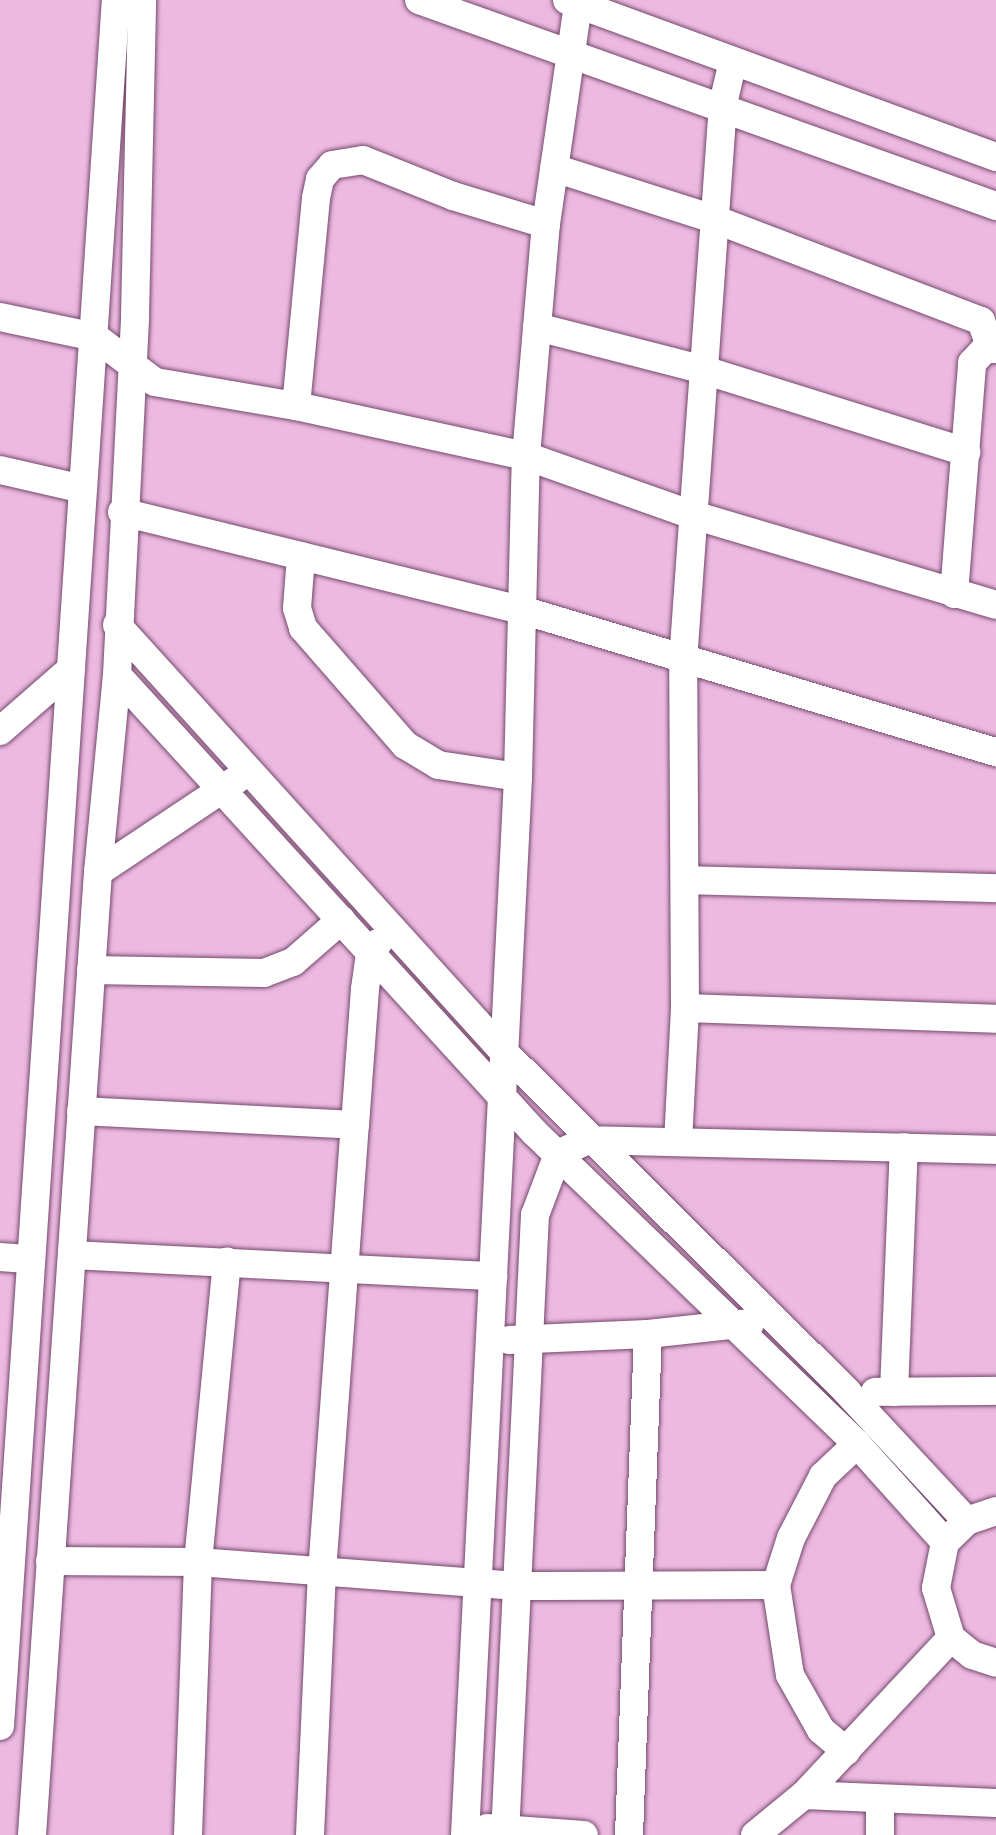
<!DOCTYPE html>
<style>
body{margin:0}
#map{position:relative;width:996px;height:1835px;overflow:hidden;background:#ecb9e1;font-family:"Open Sans",sans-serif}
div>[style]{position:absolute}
.roads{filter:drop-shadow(0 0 2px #75496c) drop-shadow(0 0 2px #75496c)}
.minor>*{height:28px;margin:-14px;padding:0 14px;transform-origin:14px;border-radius:14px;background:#fff}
span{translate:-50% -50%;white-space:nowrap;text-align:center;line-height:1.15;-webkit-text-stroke:5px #fee3f8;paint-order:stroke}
</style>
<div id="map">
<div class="roads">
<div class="minor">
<div style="left:419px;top:0;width:613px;rotate:19.65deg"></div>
<div style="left:567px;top:0;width:457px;rotate:20.1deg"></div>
<div style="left:554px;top:168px;width:168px;rotate:17.7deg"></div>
<div style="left:714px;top:219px;width:286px;rotate:20.9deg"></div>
<div style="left:981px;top:321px;width:29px;rotate:70deg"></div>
<div style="left:0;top:317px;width:97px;rotate:11.9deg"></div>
<div style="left:95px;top:337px;width:75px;rotate:36.9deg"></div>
<div style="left:155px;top:382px;width:143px;rotate:9.7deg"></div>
<div style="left:296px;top:406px;width:235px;rotate:12.3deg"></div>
<div style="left:526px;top:456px;width:177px;rotate:19.5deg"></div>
<div style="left:693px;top:515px;width:316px;rotate:16.5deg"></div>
<div style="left:537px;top:327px;width:172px;rotate:14.4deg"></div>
<div style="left:704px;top:370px;width:275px;rotate:17.4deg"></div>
<div style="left:296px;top:406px;width:209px;rotate:-84.5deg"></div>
<div style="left:316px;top:198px;width:19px;rotate:-78deg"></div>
<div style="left:320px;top:179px;width:18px;rotate:-49deg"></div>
<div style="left:332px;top:165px;width:31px;rotate:-9deg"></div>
<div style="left:363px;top:160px;width:97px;rotate:21.8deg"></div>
<div style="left:453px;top:196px;width:97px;rotate:16.8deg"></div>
<div style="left:0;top:470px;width:85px;rotate:12.9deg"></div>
<div style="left:122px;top:512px;width:412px;rotate:13.8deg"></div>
<div style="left:522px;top:610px;width:495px;rotate:16.7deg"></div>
<div style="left:301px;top:556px;width:52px;rotate:94.4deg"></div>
<div style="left:297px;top:608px;width:21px;rotate:73deg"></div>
<div style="left:303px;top:628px;width:155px;rotate:48.9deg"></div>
<div style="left:405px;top:745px;width:39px;rotate:31deg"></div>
<div style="left:438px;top:765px;width:81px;rotate:8.5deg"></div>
<div style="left:954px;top:594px;width:232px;rotate:-85.5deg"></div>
<div style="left:972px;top:363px;width:19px;rotate:-47deg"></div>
<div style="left:985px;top:349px;width:11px"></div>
<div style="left:117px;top:625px;width:573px;rotate:47.83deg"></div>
<div style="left:502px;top:1050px;width:486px;rotate:44.7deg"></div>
<div style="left:847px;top:1392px;width:176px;rotate:47.1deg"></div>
<div style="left:117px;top:675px;width:619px;rotate:47.62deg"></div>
<div style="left:534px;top:1132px;width:449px;rotate:44deg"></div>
<div style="left:857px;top:1444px;width:132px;rotate:48.1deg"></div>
<div style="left:0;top:731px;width:94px;rotate:-41.1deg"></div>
<div style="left:98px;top:872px;width:166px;rotate:-33.7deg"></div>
<div style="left:686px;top:880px;width:310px;rotate:1.5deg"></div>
<div style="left:91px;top:970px;width:173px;rotate:1deg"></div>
<div style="left:264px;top:973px;width:31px;rotate:-21deg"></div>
<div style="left:293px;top:962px;width:64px;rotate:-41.2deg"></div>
<div style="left:685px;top:1008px;width:311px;rotate:2deg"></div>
<div style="left:81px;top:1111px;width:274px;rotate:2.9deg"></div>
<div style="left:678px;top:1142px;width:134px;rotate:-87deg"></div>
<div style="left:685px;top:1008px;width:347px;rotate:-90.3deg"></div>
<div style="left:683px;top:661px;width:558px;rotate:-85.89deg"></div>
<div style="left:723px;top:104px;width:44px;rotate:-76.9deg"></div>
<div style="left:72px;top:1255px;width:422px;rotate:2.9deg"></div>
<div style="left:0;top:1257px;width:31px;rotate:4deg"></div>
<div style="left:509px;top:1340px;width:139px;rotate:-2.5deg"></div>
<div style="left:875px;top:1392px;width:121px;rotate:-0.5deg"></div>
<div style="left:894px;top:1392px;width:245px;rotate:-87.7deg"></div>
<div style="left:996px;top:1511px;width:31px;rotate:161deg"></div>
<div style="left:967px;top:1521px;width:30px;rotate:136deg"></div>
<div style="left:945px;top:1542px;width:47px;rotate:101.1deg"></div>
<div style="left:936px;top:1588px;width:52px;rotate:73.3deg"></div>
<div style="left:951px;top:1638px;width:27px;rotate:39deg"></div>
<div style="left:972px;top:1655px;width:25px;rotate:18deg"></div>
<div style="left:50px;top:1561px;width:148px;rotate:0.4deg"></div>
<div style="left:198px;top:1562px;width:320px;rotate:4.3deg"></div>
<div style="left:517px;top:1586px;width:259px;rotate:-0.2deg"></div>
<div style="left:776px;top:1585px;width:49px;rotate:-72.3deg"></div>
<div style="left:791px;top:1538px;width:70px;rotate:-62.7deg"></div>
<div style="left:823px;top:1476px;width:47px;rotate:-43.3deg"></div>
<div style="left:776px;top:1585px;width:91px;rotate:81.2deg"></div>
<div style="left:790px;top:1675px;width:63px;rotate:60.6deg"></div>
<div style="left:821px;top:1730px;width:33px;rotate:40deg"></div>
<div style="left:0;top:1726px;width:1730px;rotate:-86.16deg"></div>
<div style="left:804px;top:1795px;width:192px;rotate:2.4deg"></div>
<div style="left:487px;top:1828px;width:97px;rotate:4.1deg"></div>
<div style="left:32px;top:1835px;width:965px;rotate:-86.08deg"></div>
<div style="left:98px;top:872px;width:198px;rotate:-84.5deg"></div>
<div style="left:117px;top:675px;width:359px;rotate:-87.1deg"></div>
<div style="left:135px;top:316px;width:316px;rotate:-88.7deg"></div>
<div style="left:188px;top:1835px;width:273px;rotate:-87.9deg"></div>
<div style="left:198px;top:1562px;width:302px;rotate:-84.5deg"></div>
<div style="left:310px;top:1835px;width:263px;rotate:-87.4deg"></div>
<div style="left:322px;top:1572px;width:448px;rotate:-85.8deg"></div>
<div style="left:355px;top:1125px;width:136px;rotate:-85.8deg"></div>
<div style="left:365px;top:989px;width:37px;rotate:-82deg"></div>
<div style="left:370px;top:952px;width:12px;rotate:-48deg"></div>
<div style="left:465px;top:1835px;width:1059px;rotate:-87.13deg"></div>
<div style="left:518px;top:777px;width:321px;rotate:-88.6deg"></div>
<div style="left:526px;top:456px;width:233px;rotate:-85.1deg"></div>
<div style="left:546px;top:224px;width:222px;rotate:-81.7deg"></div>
<div style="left:505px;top:1835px;width:621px;rotate:-87.23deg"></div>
<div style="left:535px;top:1215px;width:65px;rotate:-69.3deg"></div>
<div style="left:558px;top:1154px;width:33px;rotate:-25deg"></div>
<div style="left:588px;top:1140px;width:408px;rotate:1.4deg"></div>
<div style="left:629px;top:1835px;width:501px;rotate:-87.83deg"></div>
<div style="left:648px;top:1334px;width:103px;rotate:-6.2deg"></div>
<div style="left:755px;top:1835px;width:63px;rotate:-39.2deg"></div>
<div style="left:804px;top:1795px;width:215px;rotate:-46.9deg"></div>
<div style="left:880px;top:1835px;width:36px;rotate:-90deg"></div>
</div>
</div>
</div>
